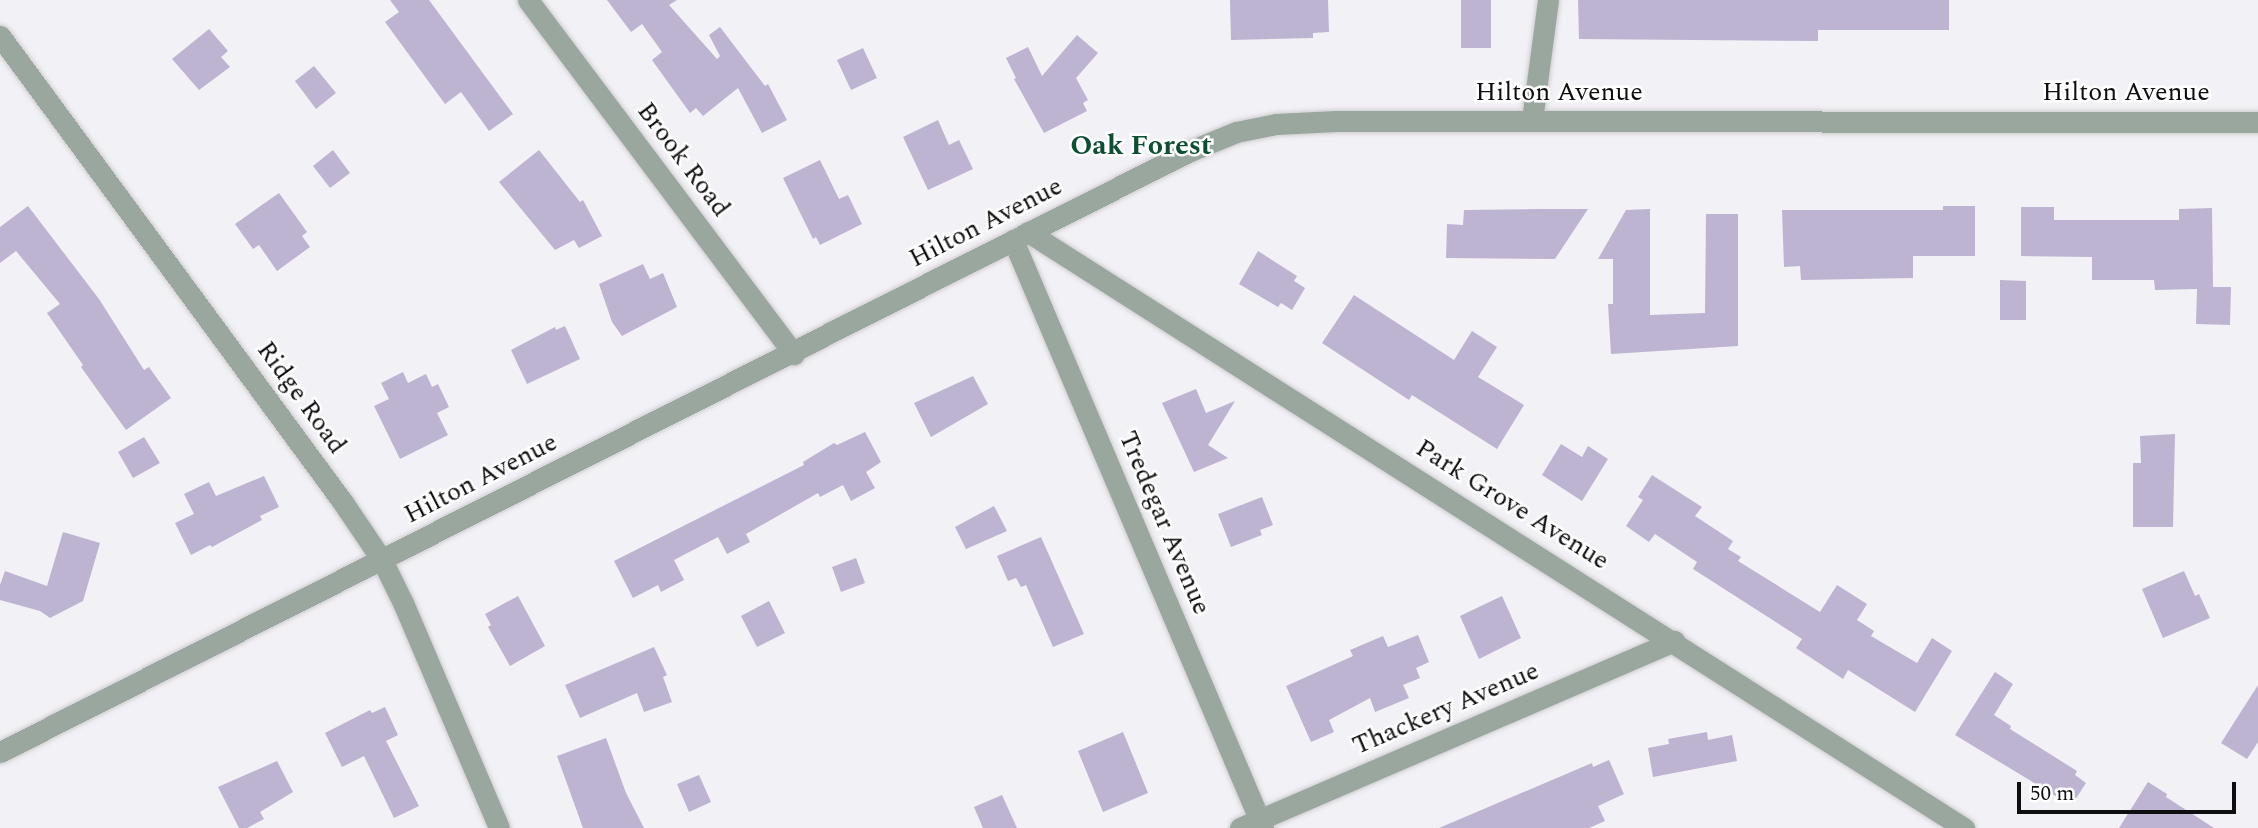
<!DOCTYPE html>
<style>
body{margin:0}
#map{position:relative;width:2258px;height:828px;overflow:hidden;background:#f2f1f5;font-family:Spectral,serif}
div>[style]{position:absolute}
.building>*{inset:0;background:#bdb4d1}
.roads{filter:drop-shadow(0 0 2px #cecdd0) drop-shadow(0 0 2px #cecdd0)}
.minor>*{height:21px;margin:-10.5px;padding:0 10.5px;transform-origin:10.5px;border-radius:10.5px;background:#99a79f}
span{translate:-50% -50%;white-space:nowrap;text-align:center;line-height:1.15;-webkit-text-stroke:5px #fff;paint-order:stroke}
.street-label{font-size:26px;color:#0e0d0f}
.neighbourhood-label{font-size:28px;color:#0d4f33;font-weight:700}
.scale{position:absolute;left:2017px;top:782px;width:219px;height:32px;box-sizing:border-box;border:4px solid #0e0d0f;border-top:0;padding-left:9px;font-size:21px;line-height:24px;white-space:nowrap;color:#0e0d0f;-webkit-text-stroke:5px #fff;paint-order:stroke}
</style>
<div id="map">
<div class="building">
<div style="clip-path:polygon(390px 0,429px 0,513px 114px,489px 131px,461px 92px,445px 104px,385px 22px,399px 12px)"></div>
<div style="clip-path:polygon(607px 0,677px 0,669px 5px,717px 59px,720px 56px,709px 35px,720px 27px,765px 86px,768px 84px,787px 120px,762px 133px,738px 88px,703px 116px,696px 108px,690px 113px,652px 60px,662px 52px,642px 24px,631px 32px)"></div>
<div style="clip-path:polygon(1230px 0,1328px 0,1329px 32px,1313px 33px,1313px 38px,1231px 40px)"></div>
<div style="clip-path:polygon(1461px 0,1491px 0,1491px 48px,1461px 48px)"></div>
<div style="clip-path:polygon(1578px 0,1949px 0,1949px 30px,1818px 30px,1818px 41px,1579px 39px)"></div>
<div style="clip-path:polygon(209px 29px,228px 51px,221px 57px,230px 67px,199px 90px,172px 59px)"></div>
<div style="clip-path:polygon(1077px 35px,1098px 53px,1076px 78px,1088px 100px,1083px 103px,1087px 111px,1044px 133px,1014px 79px,1016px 78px,1006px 58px,1028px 47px,1042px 76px)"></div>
<div style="clip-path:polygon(863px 48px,877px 78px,851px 90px,837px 60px)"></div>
<div style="clip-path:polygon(314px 66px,336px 93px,316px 109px,295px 81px)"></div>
<div style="clip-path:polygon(938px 120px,949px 145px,959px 140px,973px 169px,928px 190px,903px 137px)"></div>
<div style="clip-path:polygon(333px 150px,350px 173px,330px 188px,313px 166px)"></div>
<div style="clip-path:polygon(539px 150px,580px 202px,583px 200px,602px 236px,579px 248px,574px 240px,555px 250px,499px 182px)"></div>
<div style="clip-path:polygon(820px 160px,839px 199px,848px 195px,862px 224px,820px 245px,816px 237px,813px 239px,783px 178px)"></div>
<div style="clip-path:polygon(279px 193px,307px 232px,302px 236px,310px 247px,277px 271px,259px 245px,253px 249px,235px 224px)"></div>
<div style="clip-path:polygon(28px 206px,99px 299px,144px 370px,149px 367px,171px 398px,126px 430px,81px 367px,83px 365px,47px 313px,60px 304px,16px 251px,0 263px,0 227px)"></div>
<div style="clip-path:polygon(1943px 206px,1975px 206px,1975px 256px,1913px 256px,1913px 278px,1801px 280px,1800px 266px,1784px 267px,1782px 210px,1943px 210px)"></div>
<div style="clip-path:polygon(2021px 207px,2054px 207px,2054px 220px,2179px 220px,2179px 209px,2212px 208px,2213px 287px,2231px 287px,2230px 325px,2196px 324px,2197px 289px,2155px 290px,2154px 280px,2092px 280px,2092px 257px,2021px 256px)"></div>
<div style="clip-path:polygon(1543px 209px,1588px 209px,1555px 259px,1446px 258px,1447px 224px,1463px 225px,1464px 210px)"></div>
<div style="clip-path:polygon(1650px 209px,1650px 315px,1705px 313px,1706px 214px,1738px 214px,1738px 346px,1611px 354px,1608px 304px,1613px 304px,1613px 259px,1598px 259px,1626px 210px)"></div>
<div style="clip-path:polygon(1258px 251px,1297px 276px,1294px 281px,1305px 288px,1292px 310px,1281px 303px,1278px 307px,1239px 284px)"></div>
<div style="clip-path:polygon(643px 264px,650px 279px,663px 273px,677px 307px,622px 336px,612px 322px,599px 284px)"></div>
<div style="clip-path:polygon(2000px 280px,2026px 281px,2026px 320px,2000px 320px)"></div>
<div style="clip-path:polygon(1354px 295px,1454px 360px,1472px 331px,1497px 347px,1478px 377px,1524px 405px,1497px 449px,1412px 395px,1409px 400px,1322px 343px)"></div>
<div style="clip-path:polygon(565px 326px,580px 359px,527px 384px,511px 350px,555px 327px,556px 330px)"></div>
<div style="clip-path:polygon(403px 372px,408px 383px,426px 374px,432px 387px,438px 384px,449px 407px,437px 413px,448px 435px,400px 459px,374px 406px,389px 399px,381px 383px)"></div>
<div style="clip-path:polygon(973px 376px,988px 404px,931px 437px,914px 403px)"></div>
<div style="clip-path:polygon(1196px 389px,1206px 413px,1235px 401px,1208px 445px,1228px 458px,1194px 472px,1162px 403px)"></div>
<div style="clip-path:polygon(865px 432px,881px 462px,866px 472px,875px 488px,851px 501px,843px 485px,820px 497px,818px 493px,746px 534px,750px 542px,727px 554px,718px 537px,674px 560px,684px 580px,661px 592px,658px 585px,633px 598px,614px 561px,804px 465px,803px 462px,834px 443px,837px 445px)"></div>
<div style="clip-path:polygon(2175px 434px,2173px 527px,2133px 527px,2133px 463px,2141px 463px,2140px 436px)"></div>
<div style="clip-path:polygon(144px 437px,160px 463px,133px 478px,118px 452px)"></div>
<div style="clip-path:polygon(1561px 444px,1582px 457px,1588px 446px,1608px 459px,1582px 501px,1542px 475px)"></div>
<div style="clip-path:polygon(1652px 475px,1702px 507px,1695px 516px,1733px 541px,1728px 549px,1741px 557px,1738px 561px,1820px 612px,1837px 585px,1867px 604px,1857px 620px,1874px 631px,1871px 636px,1917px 663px,1932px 638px,1952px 651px,1915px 712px,1848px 670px,1843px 679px,1796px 648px,1802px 639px,1693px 569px,1697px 562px,1655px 534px,1649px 542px,1626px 526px,1643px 500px,1638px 497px)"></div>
<div style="clip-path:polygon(264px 476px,279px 507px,260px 516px,262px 520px,212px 547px,210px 545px,191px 555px,175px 523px,194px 514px,184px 494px,209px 482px,216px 496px)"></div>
<div style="clip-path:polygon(1262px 497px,1273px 525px,1260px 530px,1262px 535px,1231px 547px,1218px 514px)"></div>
<div style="clip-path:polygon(994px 506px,1007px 531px,966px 549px,955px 527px)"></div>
<div style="clip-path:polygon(63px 532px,100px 543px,83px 601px,50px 618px,40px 611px,0 600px,0 585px,5px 571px,47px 586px)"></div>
<div style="clip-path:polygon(1041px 537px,1084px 634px,1053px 647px,1026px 585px,1021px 587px,1016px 578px,1008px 581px,997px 556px)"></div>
<div style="clip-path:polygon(856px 558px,865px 583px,841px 592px,832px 567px)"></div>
<div style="clip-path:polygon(2184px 571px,2195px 596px,2199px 594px,2210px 618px,2163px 638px,2142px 589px)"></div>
<div style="clip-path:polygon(518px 596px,545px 646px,510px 666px,488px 627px,491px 625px,485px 614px)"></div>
<div style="clip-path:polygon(1502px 596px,1521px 638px,1479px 659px,1460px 616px)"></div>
<div style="clip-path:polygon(769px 601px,785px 633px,757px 647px,741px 616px)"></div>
<div style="clip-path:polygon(1418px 635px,1429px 662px,1416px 668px,1420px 678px,1403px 685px,1409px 698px,1375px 712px,1370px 698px,1329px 720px,1334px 732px,1311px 742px,1286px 686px,1353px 656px,1350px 650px,1383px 636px,1388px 647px)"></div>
<div style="clip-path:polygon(654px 647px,667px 675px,663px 677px,672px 702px,644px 712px,637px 693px,580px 718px,565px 685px)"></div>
<div style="clip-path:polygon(1995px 672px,2013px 684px,1994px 715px,2011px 726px,2010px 729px,2077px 771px,2075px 775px,2086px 783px,2073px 803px,2061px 795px,2059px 798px,1955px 735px)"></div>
<div style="clip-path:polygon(2258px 685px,2258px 742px,2247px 759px,2221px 743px)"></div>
<div style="clip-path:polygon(385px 707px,398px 735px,386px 741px,419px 806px,394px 818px,364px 756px,342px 767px,325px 733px,370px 710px,372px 713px)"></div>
<div style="clip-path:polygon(1123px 732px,1148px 793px,1103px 812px,1078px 751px)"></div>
<div style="clip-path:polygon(1707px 732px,1708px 740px,1732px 735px,1737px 761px,1653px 777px,1648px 748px,1669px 744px,1668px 739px)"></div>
<div style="clip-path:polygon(606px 738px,626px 793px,644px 828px,583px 828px,557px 756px)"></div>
<div style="clip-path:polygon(1609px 760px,1624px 794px,1598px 806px,1605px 821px,1589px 828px,1439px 828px,1592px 763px,1593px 767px)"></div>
<div style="clip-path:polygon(277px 761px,293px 792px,260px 812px,264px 819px,247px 828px,239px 828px,218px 787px)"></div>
<div style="clip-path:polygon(699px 775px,711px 802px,689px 812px,677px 784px)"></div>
<div style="clip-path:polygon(2148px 782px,2167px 794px,2166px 797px,2214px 828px,2119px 828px)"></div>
<div style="clip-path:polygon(1002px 795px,1017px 828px,983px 828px,974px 807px)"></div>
</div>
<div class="roads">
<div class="minor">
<div style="left:528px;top:0;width:443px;rotate:53.1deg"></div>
<div style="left:0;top:36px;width:577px;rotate:53.67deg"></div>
<div style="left:342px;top:501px;width:71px;rotate:55.9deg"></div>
<div style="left:382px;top:560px;width:50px;rotate:63.9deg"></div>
<div style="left:404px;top:605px;width:242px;rotate:66.9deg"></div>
<div style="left:1532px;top:120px;width:121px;rotate:-82.4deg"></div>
<div style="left:1028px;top:232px;width:1110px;rotate:32.49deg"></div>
<div style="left:1013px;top:240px;width:639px;rotate:66.97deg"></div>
<div style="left:0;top:752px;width:1333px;rotate:-26.8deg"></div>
<div style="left:1190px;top:151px;width:50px;rotate:-22.4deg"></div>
<div style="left:1236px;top:132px;width:41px;rotate:-11.3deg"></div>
<div style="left:1276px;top:124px;width:60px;rotate:-2.9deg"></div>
<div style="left:1336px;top:121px;width:922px;rotate:0.06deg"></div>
<div style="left:1240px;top:828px;width:473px;rotate:-23.3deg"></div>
</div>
</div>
<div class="street-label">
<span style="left:1559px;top:93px">Hilton Avenue</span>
<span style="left:2126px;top:93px">Hilton Avenue</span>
<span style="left:683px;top:160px;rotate:53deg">Brook Road</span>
<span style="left:986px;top:223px;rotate:-27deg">Hilton Avenue</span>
<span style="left:301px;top:398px;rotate:54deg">Ridge Road</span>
<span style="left:481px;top:479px;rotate:-27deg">Hilton Avenue</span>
<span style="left:1512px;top:505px;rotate:32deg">Park Grove Avenue</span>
<span style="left:1164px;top:523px;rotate:67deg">Tredegar Avenue</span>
<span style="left:1446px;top:709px;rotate:-23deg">Thackery Avenue</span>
</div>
<div class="neighbourhood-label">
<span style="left:1141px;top:146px">Oak Forest</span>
</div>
<div class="scale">50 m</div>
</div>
